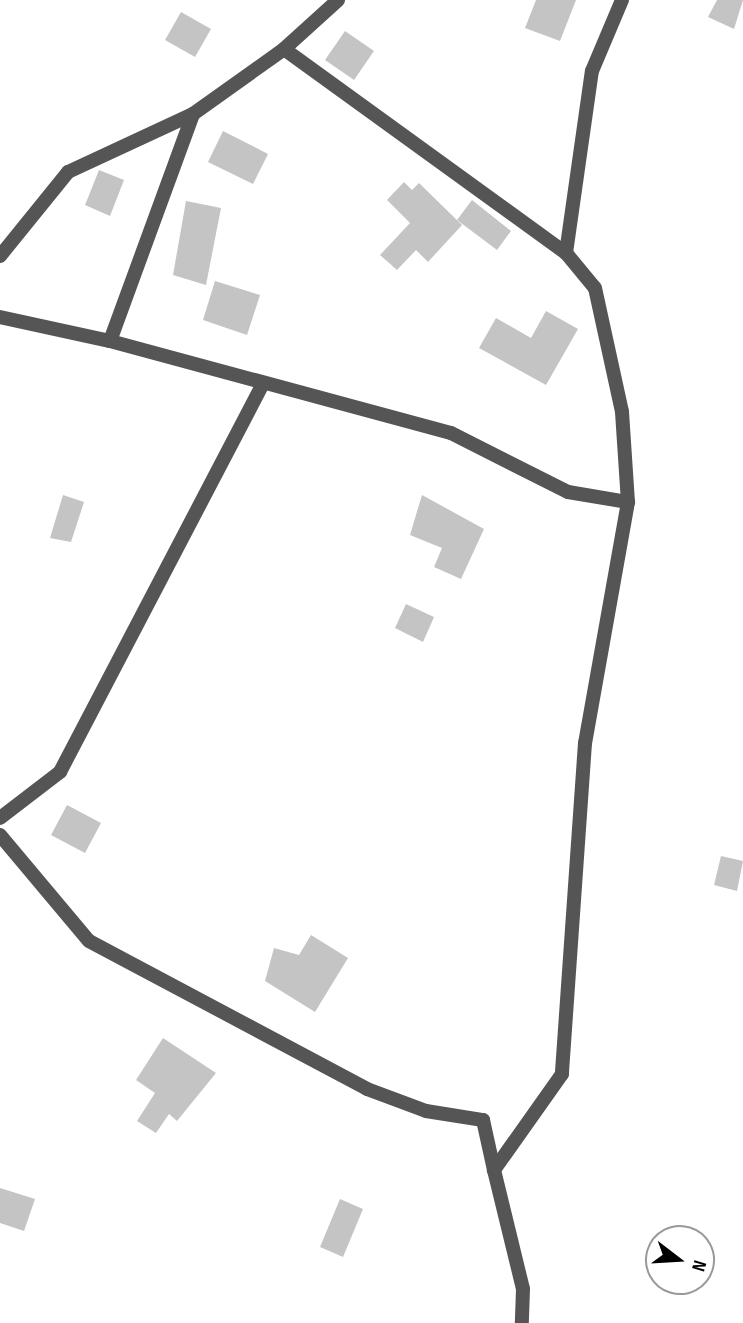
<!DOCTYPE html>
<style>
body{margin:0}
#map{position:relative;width:743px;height:1323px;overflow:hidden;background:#fff;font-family:"Sofia Sans Condensed",sans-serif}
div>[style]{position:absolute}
.building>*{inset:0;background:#c4c4c4}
.service>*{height:14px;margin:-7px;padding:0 7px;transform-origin:7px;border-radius:7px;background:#555}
span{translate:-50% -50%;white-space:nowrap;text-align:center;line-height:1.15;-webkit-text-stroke:7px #fff;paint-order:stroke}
.north{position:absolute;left:645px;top:1225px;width:70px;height:70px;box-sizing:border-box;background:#fff;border:2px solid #999;border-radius:50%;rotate:107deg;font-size:19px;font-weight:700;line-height:28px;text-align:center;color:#000}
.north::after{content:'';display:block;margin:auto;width:24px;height:32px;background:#000;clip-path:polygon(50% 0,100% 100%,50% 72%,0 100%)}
</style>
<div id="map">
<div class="building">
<div style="clip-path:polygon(536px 0,576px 0,560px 41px,525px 28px)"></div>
<div style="clip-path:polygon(717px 0,743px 0,734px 29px,708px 17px)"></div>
<div style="clip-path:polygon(181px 12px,211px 29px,195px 57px,165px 40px)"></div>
<div style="clip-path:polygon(345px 31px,374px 51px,354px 80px,325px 60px)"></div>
<div style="clip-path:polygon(223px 131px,268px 154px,253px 184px,208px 162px)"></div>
<div style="clip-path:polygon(99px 170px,124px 180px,110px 216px,85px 205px)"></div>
<div style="clip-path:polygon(404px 182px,412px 190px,419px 183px,462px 225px,428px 262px,416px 250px,397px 270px,380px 255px,410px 223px,387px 200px)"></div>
<div style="clip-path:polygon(472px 200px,511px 231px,497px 250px,457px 220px)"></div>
<div style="clip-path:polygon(186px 201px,221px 208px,206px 285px,173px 275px)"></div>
<div style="clip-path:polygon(215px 281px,260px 295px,247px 335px,203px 320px)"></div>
<div style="clip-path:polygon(546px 311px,578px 329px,546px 385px,479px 348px,496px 318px,531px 338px)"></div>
<div style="clip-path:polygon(63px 495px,84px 502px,71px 542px,50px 538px)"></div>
<div style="clip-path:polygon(422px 495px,484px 529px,461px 579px,434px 567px,442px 548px,410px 535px)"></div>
<div style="clip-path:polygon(406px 604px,434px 617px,423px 642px,395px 628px)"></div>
<div style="clip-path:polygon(67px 805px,101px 823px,85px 853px,51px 835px)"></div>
<div style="clip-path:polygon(721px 856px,743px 861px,737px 891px,714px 885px)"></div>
<div style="clip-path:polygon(311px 935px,348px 958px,315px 1012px,265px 981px,274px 948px,299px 955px)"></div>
<div style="clip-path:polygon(163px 1038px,216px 1073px,177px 1121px,169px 1114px,156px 1133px,137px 1121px,155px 1093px,136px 1080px)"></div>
<div style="clip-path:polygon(0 1188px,35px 1199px,24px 1231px,0 1223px)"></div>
<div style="clip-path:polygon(340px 1199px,363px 1209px,343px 1257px,320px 1247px)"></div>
</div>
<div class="service">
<div style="left:284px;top:49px;width:348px;rotate:35.9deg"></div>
<div style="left:566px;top:253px;width:45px;rotate:50.4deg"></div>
<div style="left:595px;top:288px;width:127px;rotate:77.7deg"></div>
<div style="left:622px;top:412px;width:90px;rotate:86.2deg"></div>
<div style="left:628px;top:502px;width:245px;rotate:100.1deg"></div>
<div style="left:585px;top:743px;width:332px;rotate:94deg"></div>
<div style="left:562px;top:1074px;width:118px;rotate:125.3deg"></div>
<div style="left:494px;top:1170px;width:122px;rotate:76.3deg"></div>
<div style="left:523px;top:1289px;width:34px;rotate:92deg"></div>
<div style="left:566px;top:253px;width:184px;rotate:-81.9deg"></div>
<div style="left:592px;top:71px;width:77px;rotate:-67.1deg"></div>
<div style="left:0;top:256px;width:108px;rotate:-51deg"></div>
<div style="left:68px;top:172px;width:138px;rotate:-24.9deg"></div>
<div style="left:0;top:317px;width:113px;rotate:12.3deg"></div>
<div style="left:110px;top:341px;width:242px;rotate:-69.9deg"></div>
<div style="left:193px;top:114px;width:112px;rotate:-35.5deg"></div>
<div style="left:284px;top:49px;width:73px;rotate:-42.2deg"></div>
<div style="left:110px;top:341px;width:353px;rotate:15.1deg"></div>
<div style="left:451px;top:433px;width:131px;rotate:26.8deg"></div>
<div style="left:568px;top:492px;width:61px;rotate:9.5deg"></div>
<div style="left:0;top:818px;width:76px;rotate:-37.5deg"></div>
<div style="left:60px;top:772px;width:436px;rotate:-62.4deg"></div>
<div style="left:0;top:835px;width:138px;rotate:50deg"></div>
<div style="left:89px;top:941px;width:315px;rotate:28deg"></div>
<div style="left:367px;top:1089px;width:63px;rotate:20.4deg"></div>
<div style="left:426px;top:1111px;width:58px;rotate:9deg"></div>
<div style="left:483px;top:1120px;width:51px;rotate:77.6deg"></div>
</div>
<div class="north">N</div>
</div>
